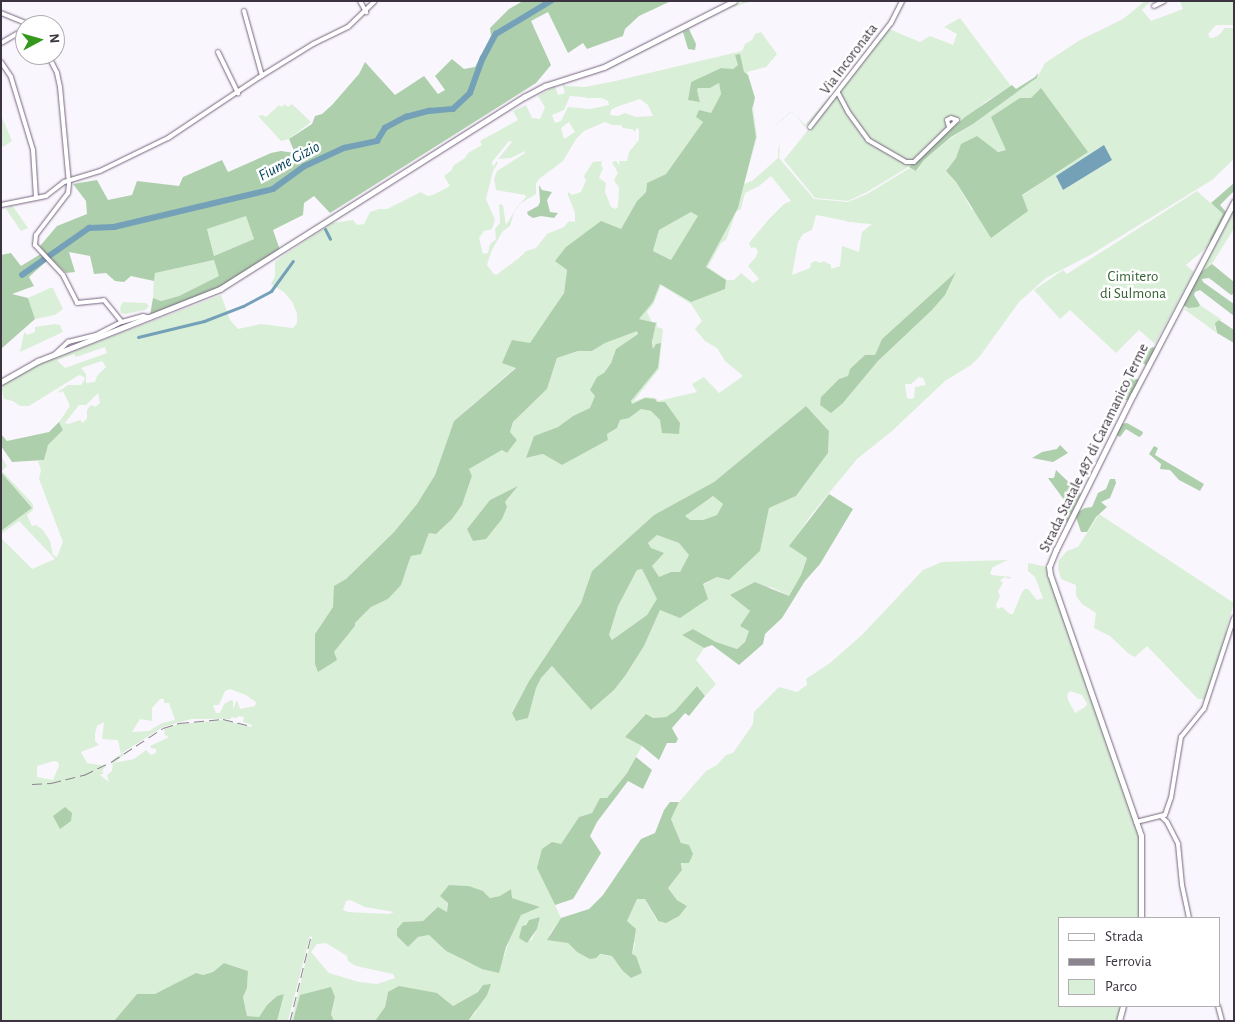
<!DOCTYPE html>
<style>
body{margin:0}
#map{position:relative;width:1235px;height:1022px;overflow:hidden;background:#faf6fd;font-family:"Alegreya Sans",sans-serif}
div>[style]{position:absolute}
.green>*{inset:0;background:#daefd8}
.forest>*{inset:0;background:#aecfac}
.water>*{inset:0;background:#74a1b8}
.canal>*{height:3px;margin:-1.5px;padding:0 1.5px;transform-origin:1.5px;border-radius:1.5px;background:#74a1b8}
.river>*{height:5.5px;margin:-2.75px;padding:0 2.75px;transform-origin:2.75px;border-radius:2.75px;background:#74a1b8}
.roads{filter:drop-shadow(0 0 1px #75647f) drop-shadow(0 0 1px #75647f)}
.minor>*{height:4px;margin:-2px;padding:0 2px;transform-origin:2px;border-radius:2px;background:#fff}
.major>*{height:4.5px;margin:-2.25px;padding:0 2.25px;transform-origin:2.25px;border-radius:2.25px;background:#fff}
.rail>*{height:1px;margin-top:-0.5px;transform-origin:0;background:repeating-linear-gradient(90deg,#8b848e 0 10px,transparent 0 15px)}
span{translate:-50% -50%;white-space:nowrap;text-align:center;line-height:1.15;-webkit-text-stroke:5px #fff;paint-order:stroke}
.street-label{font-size:15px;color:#3b333f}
.park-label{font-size:15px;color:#356233}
.water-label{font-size:16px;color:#04445d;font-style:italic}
.frame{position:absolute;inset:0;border:2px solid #3b333f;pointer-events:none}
.legend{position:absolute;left:1058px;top:917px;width:162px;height:90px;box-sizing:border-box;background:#fff;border:1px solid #b1adb2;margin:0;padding:6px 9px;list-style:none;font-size:15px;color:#3b333f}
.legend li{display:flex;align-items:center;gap:10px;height:25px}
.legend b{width:25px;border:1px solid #b1adb2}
.north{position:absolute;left:15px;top:15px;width:50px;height:50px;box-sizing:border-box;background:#fff;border:1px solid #b1adb2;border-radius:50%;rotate:84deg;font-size:14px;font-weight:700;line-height:20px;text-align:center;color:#3b333f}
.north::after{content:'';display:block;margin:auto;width:18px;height:22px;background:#34981d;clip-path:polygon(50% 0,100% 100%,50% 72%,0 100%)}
</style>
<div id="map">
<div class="green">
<div style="clip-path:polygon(evenodd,745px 1px,750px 1px,728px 9px,609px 69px,564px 83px,565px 86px,584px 87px,611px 82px,742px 51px,745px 44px,752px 40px,755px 34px,761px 32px,777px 54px,766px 67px,747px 72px,755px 98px,753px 108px,757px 137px,744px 184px,752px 181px,778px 158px,778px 150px,780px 144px,770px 130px,790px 112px,793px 112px,805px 125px,849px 75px,898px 6px,835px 95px,805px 127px,794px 113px,791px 112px,770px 130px,780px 144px,779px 158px,814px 199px,848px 202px,867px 194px,910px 168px,917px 171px,924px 160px,951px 138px,973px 124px,1037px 78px,1045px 63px,1080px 40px,1123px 19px,1145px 1px,1151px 1px,1142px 10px,1151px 21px,1183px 9px,1180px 1px,1234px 1px,1234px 25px,1216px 25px,1208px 34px,1210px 38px,1213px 38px,1219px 35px,1225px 28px,1234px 28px,1234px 159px,1212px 180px,1092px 254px,1046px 278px,1019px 302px,980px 356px,971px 365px,945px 381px,892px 431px,857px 459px,811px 515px,790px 546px,807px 558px,801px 575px,789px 596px,771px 587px,730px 595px,750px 611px,750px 630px,745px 642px,737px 649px,716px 642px,693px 629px,682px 635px,704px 648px,696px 660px,716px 684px,705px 696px,697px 686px,675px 711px,666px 717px,653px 718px,625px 737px,642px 746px,627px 773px,607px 798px,600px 799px,592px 813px,579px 817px,561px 844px,545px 884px,561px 918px,549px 935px,568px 943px,577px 952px,612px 956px,622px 970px,632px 954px,635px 944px,627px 921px,637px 898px,645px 899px,657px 921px,687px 906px,677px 900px,668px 888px,682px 870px,681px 843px,671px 819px,679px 802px,706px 771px,717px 765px,726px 755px,733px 753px,753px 724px,754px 712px,779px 687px,797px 692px,807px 685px,806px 679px,830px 663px,863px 634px,923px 570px,942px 562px,1008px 560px,993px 567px,990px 573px,992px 575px,1011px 577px,1009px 579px,1005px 577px,1000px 580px,1003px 583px,998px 591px,1000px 596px,996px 605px,997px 609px,1002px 607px,1010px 614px,1013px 614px,1022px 592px,1025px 589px,1028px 589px,1037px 600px,1043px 598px,1035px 577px,1028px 571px,1028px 563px,1049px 567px,1141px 836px,1141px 918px,1059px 918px,1059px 1006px,1123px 1006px,1119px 1021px,468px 1021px,476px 1012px,478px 992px,453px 1006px,437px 993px,388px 992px,385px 1007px,375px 1021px,334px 1021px,331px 1014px,335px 997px,300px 995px,293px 1021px,291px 1021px,312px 937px,310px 936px,288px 1021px,277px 1021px,284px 994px,277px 996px,267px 1005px,259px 1017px,247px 1016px,243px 997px,247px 988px,248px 971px,224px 963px,213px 972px,203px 975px,196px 973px,155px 995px,137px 994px,114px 1021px,1px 1021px,1px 538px,32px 569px,55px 559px,19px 521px,1px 534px,1px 531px,32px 508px,1px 472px,1px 456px,7px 466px,2px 471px,33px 504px,33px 510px,27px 515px,32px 526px,36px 525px,43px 530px,50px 541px,53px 555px,57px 557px,63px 542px,39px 479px,41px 470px,38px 461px,41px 461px,48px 445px,63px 430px,59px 422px,70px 406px,63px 391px,59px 393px,59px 391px,68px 385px,81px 385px,85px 379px,83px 376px,79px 375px,29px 406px,20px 406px,13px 401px,4px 399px,1px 386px,34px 366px,221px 295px,230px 320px,238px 329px,261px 324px,293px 328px,297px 323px,297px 314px,293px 303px,284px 292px,271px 284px,275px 276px,275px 262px,284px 255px,332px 223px,353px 220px,357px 225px,364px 224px,370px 212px,379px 209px,387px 209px,421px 192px,427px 196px,433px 195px,450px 186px,444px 176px,452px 170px,453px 166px,465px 158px,468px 153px,482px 145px,480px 141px,518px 120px,513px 111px,526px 105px,532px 118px,540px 119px,545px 107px,538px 96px,555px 86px,558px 95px,565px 93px,562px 83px,608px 68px,735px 5px,745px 1px,738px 65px,744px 72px,755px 98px,752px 109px,756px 137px,738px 208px,706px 267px,726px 280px,660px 284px,653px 302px,639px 319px,652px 324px,653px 350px,661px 343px,658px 368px,631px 401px,632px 404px,656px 402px,660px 420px,651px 411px,641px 409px,629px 418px,620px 420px,617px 428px,607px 434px,608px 440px,562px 465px,543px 454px,527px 458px,534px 436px,558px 427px,573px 416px,591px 408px,604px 373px,611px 363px,616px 349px,638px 334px,637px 330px,605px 343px,592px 351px,578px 351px,557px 358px,547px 389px,513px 422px,510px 432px,517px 440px,507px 453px,502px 450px,469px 469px,472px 476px,462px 505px,429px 533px,421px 553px,411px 556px,406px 572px,388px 599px,371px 607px,355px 623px,355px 626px,334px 652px,315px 634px,333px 607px,335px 586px,346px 579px,394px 532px,417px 504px,435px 475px,454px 421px,516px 367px,564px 293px,567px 270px,556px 261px,621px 229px,637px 201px,646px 192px,647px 183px,666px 174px,703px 122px,696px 117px,711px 113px,721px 94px,719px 83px,710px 88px,698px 87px,697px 90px,700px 101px,688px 100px,691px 82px,721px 68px,733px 69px,738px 65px,745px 1px,570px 96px,602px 98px,608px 101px,609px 105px,590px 109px,568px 107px,561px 121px,555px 123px,552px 115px,564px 110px,570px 96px,745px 1px,640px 99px,648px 105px,653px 116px,636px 117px,625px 113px,618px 116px,610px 115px,611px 110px,616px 107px,640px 99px,745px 1px,569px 122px,575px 132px,564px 139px,561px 128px,569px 122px,745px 1px,605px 122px,612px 125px,621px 125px,623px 128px,632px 129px,635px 132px,637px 127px,639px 130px,639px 140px,629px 152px,627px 161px,619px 161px,620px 166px,616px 161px,612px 162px,618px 173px,614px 180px,619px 188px,618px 207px,616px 209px,611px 207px,605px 192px,606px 183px,599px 178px,603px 168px,601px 166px,602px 161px,593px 162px,584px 176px,586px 180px,581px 192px,572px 195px,568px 192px,568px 195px,575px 213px,575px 222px,569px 221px,564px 227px,547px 234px,536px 248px,526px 251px,519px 258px,496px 275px,493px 273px,487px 265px,491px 252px,502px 232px,510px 226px,514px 212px,521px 203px,536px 194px,536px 184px,539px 179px,563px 161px,576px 139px,584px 131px,605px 122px,745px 1px,509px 141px,512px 142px,498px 159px,511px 158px,525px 151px,525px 153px,497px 171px,494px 179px,496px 190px,525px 195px,526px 197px,517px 207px,506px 225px,503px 205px,499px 204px,500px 223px,495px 229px,496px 239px,490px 244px,488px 253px,483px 254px,479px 238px,484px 231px,492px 229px,495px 220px,486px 199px,493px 171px,498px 163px,497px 161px,493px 167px,492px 162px,509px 141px,745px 1px,1006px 150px,1047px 178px,1022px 196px,972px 210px,956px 182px,946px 171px,956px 158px,1006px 150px,745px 1px,1112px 160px,1063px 190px,1056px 176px,1112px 160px,745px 1px,771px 176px,791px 201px,784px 204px,769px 219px,749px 243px,751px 248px,755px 247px,758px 251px,756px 257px,748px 266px,759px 279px,753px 283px,741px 273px,734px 280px,727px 280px,708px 267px,721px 243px,726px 240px,736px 212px,741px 209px,745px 193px,759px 186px,771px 176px,745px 1px,816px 215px,857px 223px,872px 224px,862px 232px,859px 252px,842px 246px,840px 266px,831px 269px,831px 265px,824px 261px,821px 263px,815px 261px,811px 263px,810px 268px,792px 275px,798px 242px,803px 234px,812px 230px,816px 215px,745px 1px,955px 274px,945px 295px,932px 310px,878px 361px,843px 403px,821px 397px,839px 379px,848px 376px,875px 355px,882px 339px,955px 274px,745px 1px,661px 285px,691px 304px,702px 321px,695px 329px,705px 341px,717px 348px,725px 361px,743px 376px,719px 393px,704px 377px,692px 384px,697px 392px,658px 401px,656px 398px,645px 397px,633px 402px,659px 369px,663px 329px,657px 327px,657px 322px,652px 322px,647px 312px,654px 303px,661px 285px,745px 1px,105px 347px,107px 353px,65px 368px,57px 360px,74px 354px,76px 357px,105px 347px,745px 1px,102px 361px,106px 367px,97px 376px,95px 382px,86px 383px,86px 374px,81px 368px,102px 361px,745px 1px,919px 377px,923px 378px,926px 385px,915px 387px,914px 398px,910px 399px,907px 398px,905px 384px,911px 384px,919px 377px,745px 1px,98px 393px,100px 403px,95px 407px,91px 405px,87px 410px,87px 418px,83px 423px,80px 420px,68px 424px,65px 423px,79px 405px,86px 405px,98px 393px,745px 1px,806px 406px,829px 431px,828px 453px,796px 496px,769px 508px,760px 551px,729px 580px,717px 577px,660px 610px,644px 646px,625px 676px,614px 690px,591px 709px,552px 666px,541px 678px,536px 688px,528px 718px,516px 721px,512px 712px,529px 681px,581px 603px,592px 571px,654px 515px,714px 482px,806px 406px,745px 1px,517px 487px,505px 502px,467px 529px,490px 500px,517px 487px,745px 1px,230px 689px,246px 695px,256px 702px,255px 706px,240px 709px,237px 700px,233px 709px,233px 701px,231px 700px,224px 704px,220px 713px,216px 713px,213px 705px,219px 705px,225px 691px,230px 689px,745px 1px,1070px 691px,1082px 695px,1087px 704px,1085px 707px,1075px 713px,1068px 700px,1067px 695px,1070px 691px,745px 1px,160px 699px,164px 699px,164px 703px,169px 703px,175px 720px,162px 723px,149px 731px,132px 732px,140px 719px,152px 721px,152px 708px,160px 699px,745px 1px,238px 716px,244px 717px,243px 722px,252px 725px,251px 727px,223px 720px,179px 724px,164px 729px,165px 735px,169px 737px,150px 746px,151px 748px,156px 749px,156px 753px,151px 755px,146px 750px,134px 759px,114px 763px,124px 755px,122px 753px,163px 727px,191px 719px,231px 719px,231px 717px,237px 718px,238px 716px,745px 1px,104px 722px,102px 739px,118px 740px,121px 754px,113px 760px,112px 771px,107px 775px,109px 782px,100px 775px,104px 773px,102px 771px,106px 766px,87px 763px,81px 752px,99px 745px,95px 741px,95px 734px,97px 726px,104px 722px,745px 1px,54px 761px,58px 762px,59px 766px,53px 780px,37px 777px,37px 766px,54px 761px,745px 1px,449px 885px,469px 886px,483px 891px,490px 898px,500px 896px,512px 898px,539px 907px,521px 914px,511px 934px,504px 957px,469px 963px,446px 951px,429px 935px,418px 937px,408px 947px,404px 941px,403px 922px,423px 921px,438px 908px,447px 912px,449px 885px,745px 1px,350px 900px,365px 907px,394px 912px,389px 914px,348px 912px,343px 910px,346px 901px,350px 900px,745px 1px,540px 917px,537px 929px,531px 941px,522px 926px,525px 925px,529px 920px,540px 917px,745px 1px,326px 943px,347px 956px,348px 961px,356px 966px,393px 974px,395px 978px,377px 984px,359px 982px,329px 973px,311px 952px,317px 944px,326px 943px)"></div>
<div style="clip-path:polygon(960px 18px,1011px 86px,985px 102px,915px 163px,867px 192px,848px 201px,815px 198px,784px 160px,889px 29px,920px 42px,930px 36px,953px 45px,957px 34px,944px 27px)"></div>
<div style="clip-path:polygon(285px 104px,288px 107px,292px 104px,311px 122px,289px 139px,281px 141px,258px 116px,263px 115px,266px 117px,279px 105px,282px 107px)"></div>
<div style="clip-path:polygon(1px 115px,12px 141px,3px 147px,1px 144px)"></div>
<div style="clip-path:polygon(1197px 191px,1223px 214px,1210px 240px,1212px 240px,1210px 245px,1186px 265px,1194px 272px,1155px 344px,1139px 330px,1116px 353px,1070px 310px,1060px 319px,1034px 290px,1063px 270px,1067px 274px)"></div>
<div style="clip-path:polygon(12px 205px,28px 228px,21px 231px,6px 209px)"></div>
<div style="clip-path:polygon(1234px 207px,1233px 230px,1212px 264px,1200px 273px)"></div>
<div style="clip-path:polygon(691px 212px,699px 216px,671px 260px,653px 251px,659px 230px)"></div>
<div style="clip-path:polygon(246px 215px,254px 239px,214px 256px,207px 229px)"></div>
<div style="clip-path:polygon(215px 260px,220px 276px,179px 296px,161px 301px,153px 298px,154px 273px)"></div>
<div style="clip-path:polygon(50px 288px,53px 288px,63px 309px,55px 315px,35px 319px,28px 298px)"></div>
<div style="clip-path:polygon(123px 302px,146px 303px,149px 306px,145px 310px,125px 314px,121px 313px,120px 307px)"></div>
<div style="clip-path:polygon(1200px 305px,1222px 320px,1219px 320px,1215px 328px,1217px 333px,1184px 309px)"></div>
<div style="clip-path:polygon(55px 324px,60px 325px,63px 332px,20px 352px,24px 333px,25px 332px,27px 335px,35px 332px,35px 327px)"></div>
<div style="clip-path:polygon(713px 496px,723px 504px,717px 515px,703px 520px,690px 520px,684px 516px)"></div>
<div style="clip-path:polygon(1099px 514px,1234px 603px,1226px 630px,1226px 639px,1206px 699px,1198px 699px,1147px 646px,1135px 657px,1129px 654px,1110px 636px,1094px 628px,1096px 613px,1082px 604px,1076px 596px,1076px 585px,1061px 579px,1058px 568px,1059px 560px,1067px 551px,1078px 547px)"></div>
<div style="clip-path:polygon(657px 535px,679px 543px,690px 555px,680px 572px,671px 572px,659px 578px,652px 566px,651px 548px,648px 543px)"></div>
<div style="clip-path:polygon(642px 569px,658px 599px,647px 615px,612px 640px,609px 635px,618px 606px,637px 570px)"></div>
</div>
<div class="forest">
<div style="clip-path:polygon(evenodd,523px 1px,671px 1px,639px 16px,625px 29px,623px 36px,587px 49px,583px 43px,568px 53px,548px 12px,531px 21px,551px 65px,536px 83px,330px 213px,314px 196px,304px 203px,303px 215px,273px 230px,280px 250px,230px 282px,202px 295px,150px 315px,153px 298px,161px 301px,179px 296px,219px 276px,214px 260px,155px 273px,154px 281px,131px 276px,124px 282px,115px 281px,106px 273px,94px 274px,90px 256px,69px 252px,75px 272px,66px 273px,50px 258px,29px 277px,34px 286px,12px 294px,28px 298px,35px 319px,1px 349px,1px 255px,11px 253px,21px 266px,44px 252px,40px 246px,57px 226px,87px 214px,86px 201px,73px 184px,97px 180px,108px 200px,132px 195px,137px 181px,179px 186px,183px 177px,222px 160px,228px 172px,271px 153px,281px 151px,295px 153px,289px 139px,312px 124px,315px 116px,322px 114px,332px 105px,359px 74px,365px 62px,395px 95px,424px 76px,438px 94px,445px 90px,435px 76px,452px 59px,464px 69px,475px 67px,491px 36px,490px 28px,509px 9px,523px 1px,246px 216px,254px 239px,214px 256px,207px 229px,246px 216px)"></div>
<div style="clip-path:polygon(689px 29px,696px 44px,695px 50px,688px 49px,683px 32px)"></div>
<div style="clip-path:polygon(evenodd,740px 54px,744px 72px,748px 75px,755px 98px,752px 109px,756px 137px,738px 208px,706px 267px,726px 280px,725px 289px,691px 302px,660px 284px,653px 302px,639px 319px,656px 323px,652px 342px,653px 349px,656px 344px,661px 343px,658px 368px,631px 401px,632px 404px,645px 398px,655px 399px,657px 402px,665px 402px,680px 423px,679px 434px,662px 433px,660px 420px,651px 411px,641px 409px,629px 418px,620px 420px,617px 428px,607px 434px,608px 440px,562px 465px,543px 454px,526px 458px,534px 436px,558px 427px,573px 416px,590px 408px,595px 396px,590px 390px,597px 377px,604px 373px,611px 363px,616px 349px,638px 334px,637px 331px,605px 343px,592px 351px,578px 351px,557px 358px,547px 389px,513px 422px,510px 432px,517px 440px,507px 453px,502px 450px,469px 469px,472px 476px,462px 505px,452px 519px,436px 534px,429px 533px,421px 554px,411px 556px,401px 585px,388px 599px,371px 607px,355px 623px,355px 626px,334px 652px,337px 660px,318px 672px,315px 664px,315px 634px,333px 607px,334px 586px,346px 579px,394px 532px,417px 504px,435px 475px,454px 421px,516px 368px,502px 363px,512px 340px,530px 343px,564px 293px,567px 270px,555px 261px,566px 247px,601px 221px,621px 229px,637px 201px,646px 192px,647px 183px,666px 174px,703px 122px,696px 117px,699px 110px,711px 113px,721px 94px,719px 83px,710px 88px,698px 88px,697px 90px,700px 102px,688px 100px,691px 82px,721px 68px,733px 69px,738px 65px,735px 55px,740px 54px,691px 212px,698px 216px,671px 260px,653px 251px,659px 230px,691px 212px)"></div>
<div style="clip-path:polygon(1038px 73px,1037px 78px,1031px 82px,973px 124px,951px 137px,924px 160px,916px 171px,909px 167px,965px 117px,1012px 85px,1016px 89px,1035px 77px)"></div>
<div style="clip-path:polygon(1041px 88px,1088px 152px,1022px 195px,1028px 211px,991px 238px,956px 182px,946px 171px,956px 158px,961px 144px,977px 136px,998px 152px,1006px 150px,991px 117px,1020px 98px,1031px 98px)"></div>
<div style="clip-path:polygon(1234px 183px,1234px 191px,1220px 205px,1226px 212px,1212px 240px,1209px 241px,1223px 214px,1211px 203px)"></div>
<div style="clip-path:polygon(539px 185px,542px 190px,552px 192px,547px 200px,550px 212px,558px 213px,554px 218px,541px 216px,533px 218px,528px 215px,527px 212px,538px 206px,540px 202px)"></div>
<div style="clip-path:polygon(1212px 264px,1234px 282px,1234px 294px,1231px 295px,1209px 278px,1202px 279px,1203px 282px,1234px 304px,1234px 316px,1200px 290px,1195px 292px,1194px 295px,1200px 305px,1198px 307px,1188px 308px,1183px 305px,1200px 273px)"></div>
<div style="clip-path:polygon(956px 272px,945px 295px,932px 310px,878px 361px,843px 403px,831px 413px,820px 405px,821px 397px,839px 379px,848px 376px,850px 369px,865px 355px,875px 355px,882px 339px)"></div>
<div style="clip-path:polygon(1219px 320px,1234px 330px,1234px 343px,1217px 333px,1215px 323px)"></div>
<div style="clip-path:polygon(1153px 347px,1155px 349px,1146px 365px,1140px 362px,1138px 358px,1139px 354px)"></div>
<div style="clip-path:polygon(1134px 378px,1139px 380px,1129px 400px,1125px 400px,1122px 391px,1128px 389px,1129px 379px)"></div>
<div style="clip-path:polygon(evenodd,806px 406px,829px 431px,828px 453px,796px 496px,769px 508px,760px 551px,729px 580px,717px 577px,703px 584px,708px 599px,680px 618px,660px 610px,644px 646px,625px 676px,614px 690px,591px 710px,552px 666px,541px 678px,536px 688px,528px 718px,516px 721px,512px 713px,529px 681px,581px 603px,592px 571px,654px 515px,714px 482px,806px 406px,713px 496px,723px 504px,717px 515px,703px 520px,690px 520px,685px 516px,713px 496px,806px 406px,657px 535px,679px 543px,689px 555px,680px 572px,671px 572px,659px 577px,652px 566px,664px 553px,651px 548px,648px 543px,657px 535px,806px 406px,642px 569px,657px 599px,647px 615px,612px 640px,609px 635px,618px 606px,637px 570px,642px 569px)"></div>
<div style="clip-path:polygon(59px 422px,63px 430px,48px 445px,44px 460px,12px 462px,1px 446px,1px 434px,7px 441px,49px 432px)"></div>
<div style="clip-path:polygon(1127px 423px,1143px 432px,1142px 435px,1139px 437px,1126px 429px,1120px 437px,1115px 434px,1120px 424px)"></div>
<div style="clip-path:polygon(1060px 445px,1068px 453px,1053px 462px,1032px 458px,1042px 452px,1057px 449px)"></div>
<div style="clip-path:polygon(1154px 446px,1158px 448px,1155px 455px,1204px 484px,1200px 491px,1179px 480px,1170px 470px,1160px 469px,1161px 464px,1149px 454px)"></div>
<div style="clip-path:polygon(1056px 470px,1081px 494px,1066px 524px,1066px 515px,1070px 508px,1048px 478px,1054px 478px)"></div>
<div style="clip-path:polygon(1px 472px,32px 508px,1px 531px)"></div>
<div style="clip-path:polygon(1110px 479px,1115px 479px,1116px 483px,1110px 498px,1101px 502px,1107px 507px,1096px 517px,1087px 532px,1081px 532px,1076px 517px,1078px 512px,1085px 508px,1092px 507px,1098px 493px,1106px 489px)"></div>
<div style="clip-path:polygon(518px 486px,505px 502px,507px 507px,502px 519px,486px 539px,473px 541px,467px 529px,490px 500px)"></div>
<div style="clip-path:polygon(829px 494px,853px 509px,820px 564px,805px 581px,782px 618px,765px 634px,763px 644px,739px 665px,712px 645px,704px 648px,682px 635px,693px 629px,716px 642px,737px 649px,745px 642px,749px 631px,740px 626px,750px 611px,730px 595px,755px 582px,789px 596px,801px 575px,807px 558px,789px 546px)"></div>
<div style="clip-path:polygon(697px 686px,705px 696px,689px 716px,685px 713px,672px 728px,678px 739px,676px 743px,667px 743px,659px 760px,642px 746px,625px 737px,646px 714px,653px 718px,666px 717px,675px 711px)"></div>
<div style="clip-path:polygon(636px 757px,652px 770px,643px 789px,628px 781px,597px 822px,590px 836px,601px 853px,573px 899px,555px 905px,537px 868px,542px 849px,552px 842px,561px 844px,579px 817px,592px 813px,600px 798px,607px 798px,627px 773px)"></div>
<div style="clip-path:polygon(670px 802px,679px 802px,671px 819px,681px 843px,689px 845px,693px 854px,689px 863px,681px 863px,682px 870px,668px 888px,677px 900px,687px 906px,679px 916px,666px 923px,658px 921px,645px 899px,637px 899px,627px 921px,636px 929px,632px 954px,636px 956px,642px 973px,631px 978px,622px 970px,612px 956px,600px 954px,596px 958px,590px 959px,577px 952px,568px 943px,547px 940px,561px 918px,589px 909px,603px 895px,641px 839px,655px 833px,664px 810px)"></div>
<div style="clip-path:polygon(65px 807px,72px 813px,71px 821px,60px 829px,53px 816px)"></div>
<div style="clip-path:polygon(449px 885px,469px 886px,483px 891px,490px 898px,500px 896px,511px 889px,512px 898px,540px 907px,521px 915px,506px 947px,499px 973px,482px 969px,446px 951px,429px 935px,418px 937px,408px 947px,397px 936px,397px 929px,403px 922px,423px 921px,438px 907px,447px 912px,448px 903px,440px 896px)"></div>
<div style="clip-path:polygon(540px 917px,537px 929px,527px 943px,519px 938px,522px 926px,526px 925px,529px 920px)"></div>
<div style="clip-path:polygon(224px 963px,248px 971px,247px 988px,243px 997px,247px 1016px,259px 1017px,267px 1005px,277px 996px,284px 994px,277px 1021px,114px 1021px,137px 994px,155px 994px,196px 973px,203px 975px,213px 972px)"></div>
<div style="clip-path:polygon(491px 984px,487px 995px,468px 1021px,375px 1021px,385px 1007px,388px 992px,399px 986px,437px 993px,453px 1006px,478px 992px,483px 985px)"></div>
<div style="clip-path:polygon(331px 987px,335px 997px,331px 1014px,334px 1021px,293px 1021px,300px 995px)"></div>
</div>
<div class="water">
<div style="clip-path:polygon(1104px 145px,1112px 160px,1063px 190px,1056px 176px)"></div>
</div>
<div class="canal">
<div style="left:325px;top:229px;width:11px;rotate:63deg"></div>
<div style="left:138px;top:337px;width:68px;rotate:-13.6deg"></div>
<div style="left:204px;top:321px;width:42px;rotate:-21deg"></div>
<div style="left:243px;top:306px;width:32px;rotate:-28deg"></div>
<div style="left:271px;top:291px;width:37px;rotate:-54deg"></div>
</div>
<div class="river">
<div style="left:22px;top:275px;width:82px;rotate:-35deg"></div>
<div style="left:89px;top:228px;width:25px;rotate:-2deg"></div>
<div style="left:114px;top:227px;width:163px;rotate:-13.4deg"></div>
<div style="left:273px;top:189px;width:39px;rotate:-36deg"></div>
<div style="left:305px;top:166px;width:43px;rotate:-24.8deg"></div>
<div style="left:344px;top:148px;width:34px;rotate:-12deg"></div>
<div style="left:377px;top:141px;width:15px;rotate:-58deg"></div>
<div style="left:385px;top:128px;width:24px;rotate:-28deg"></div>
<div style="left:406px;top:117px;width:24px;rotate:-15deg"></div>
<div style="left:429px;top:111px;width:24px;rotate:-5deg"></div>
<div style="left:453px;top:109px;width:23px;rotate:-43deg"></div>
<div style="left:470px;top:93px;width:37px;rotate:-70deg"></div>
<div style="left:483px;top:58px;width:27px;rotate:-62deg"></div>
<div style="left:496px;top:34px;width:64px;rotate:-31deg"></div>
</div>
<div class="roads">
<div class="minor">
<div style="left:360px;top:1px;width:13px;rotate:61deg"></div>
<div style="left:1154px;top:6px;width:11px;rotate:-27deg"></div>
<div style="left:244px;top:11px;width:67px;rotate:74.5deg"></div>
<div style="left:1px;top:13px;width:31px;rotate:22deg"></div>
<div style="left:1px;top:43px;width:28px;rotate:-30deg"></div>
<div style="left:218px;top:52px;width:46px;rotate:64deg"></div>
<div style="left:48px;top:55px;width:20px;rotate:63deg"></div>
<div style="left:57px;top:73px;width:14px;rotate:78deg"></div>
<div style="left:60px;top:87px;width:97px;rotate:84.7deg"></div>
<div style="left:69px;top:184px;width:9px;rotate:96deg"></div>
<div style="left:68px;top:193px;width:53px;rotate:127.3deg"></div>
<div style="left:36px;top:235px;width:10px;rotate:96deg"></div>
<div style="left:35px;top:245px;width:41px;rotate:47deg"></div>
<div style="left:63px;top:275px;width:31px;rotate:63deg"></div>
<div style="left:77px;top:303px;width:27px;rotate:-6deg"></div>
<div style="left:104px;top:300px;width:28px;rotate:51deg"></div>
<div style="left:1px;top:62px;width:18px;rotate:56deg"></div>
<div style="left:11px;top:77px;width:76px;rotate:73.2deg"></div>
<div style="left:33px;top:150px;width:48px;rotate:86.4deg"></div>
<div style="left:838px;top:93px;width:21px;rotate:62deg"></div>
<div style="left:848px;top:112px;width:34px;rotate:54deg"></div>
<div style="left:868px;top:140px;width:44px;rotate:30.1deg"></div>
<div style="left:906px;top:162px;width:8px"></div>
<div style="left:914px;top:162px;width:60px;rotate:-44.3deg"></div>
<div style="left:957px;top:120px;width:6px;rotate:-162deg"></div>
<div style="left:951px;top:118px;width:4px;rotate:153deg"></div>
<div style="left:947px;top:120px;width:7px;rotate:74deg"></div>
<div style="left:810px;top:127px;width:132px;rotate:-52.1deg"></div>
<div style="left:891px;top:23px;width:25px;rotate:-63deg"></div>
<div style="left:1px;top:205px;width:46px;rotate:-11.3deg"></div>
<div style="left:46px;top:196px;width:23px;rotate:-38deg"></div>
<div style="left:64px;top:182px;width:38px;rotate:-17deg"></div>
<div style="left:100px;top:171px;width:76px;rotate:-25.9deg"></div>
<div style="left:168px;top:138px;width:108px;rotate:-33.7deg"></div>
<div style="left:258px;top:78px;width:65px;rotate:-31.7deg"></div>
<div style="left:313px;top:44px;width:39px;rotate:-26deg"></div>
<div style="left:348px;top:27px;width:37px;rotate:-44deg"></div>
<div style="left:53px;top:356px;width:21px;rotate:-43deg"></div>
<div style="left:68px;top:342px;width:29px;rotate:-14deg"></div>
<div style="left:96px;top:335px;width:29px;rotate:-27deg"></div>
<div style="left:122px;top:322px;width:22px;rotate:-16deg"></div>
<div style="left:143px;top:316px;width:7px;rotate:16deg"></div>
<div style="left:1162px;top:817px;width:7px;rotate:45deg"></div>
<div style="left:1167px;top:822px;width:25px;rotate:63deg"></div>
<div style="left:1178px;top:844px;width:41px;rotate:84.4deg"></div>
<div style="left:1182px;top:885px;width:34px;rotate:78deg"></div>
<div style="left:1136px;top:822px;width:30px;rotate:-14deg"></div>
<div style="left:1165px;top:815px;width:18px;rotate:-71deg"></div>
<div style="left:1171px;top:798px;width:62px;rotate:-80.7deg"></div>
<div style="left:1181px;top:737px;width:36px;rotate:-51deg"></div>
<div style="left:1204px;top:709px;width:96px;rotate:-71.8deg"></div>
<div style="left:1218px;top:1006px;width:16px;rotate:75deg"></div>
</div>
<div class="major">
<div style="left:1px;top:382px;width:43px;rotate:-29.6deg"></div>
<div style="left:38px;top:361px;width:196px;rotate:-21.6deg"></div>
<div style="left:220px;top:289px;width:360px;rotate:-32.3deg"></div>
<div style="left:524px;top:97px;width:24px;rotate:-28deg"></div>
<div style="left:545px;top:86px;width:62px;rotate:-17.9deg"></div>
<div style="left:604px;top:67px;width:146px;rotate:-26.9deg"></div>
<div style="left:1141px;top:918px;width:82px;rotate:-90deg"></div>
<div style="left:1141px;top:836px;width:276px;rotate:-109.2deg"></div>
<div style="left:1050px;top:575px;width:8px;rotate:-97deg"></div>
<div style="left:1049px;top:567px;width:18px;rotate:-68deg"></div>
<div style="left:1056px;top:550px;width:173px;rotate:-63.6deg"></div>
<div style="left:1133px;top:395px;width:218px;rotate:-62.4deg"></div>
<div style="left:1119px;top:1021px;width:16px;rotate:-75deg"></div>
</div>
</div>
<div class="rail">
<div style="left:32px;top:784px;width:19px;rotate:-3deg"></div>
<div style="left:51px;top:783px;width:34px;rotate:-14deg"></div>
<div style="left:84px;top:775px;width:30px;rotate:-26deg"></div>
<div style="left:111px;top:762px;width:62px;rotate:-33.2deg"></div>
<div style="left:163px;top:728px;width:17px;rotate:-17deg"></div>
<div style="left:179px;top:723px;width:44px;rotate:-5.2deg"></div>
<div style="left:223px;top:719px;width:29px;rotate:14deg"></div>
<div style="left:290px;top:1021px;width:88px;rotate:-76.1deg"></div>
</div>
<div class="street-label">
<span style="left:849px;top:59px;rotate:-53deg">Via Incoronata</span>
<span style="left:1094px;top:448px;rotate:-64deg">Strada Statale 487 di Caramanico Terme</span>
</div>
<div class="park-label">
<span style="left:1133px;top:285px">Cimitero<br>di Sulmona</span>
</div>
<div class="water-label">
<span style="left:289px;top:161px;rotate:-28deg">Fiume Gizio</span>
</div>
<div class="frame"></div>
<ul class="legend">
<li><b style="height:6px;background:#fff"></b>Strada</li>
<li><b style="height:6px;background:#8b848e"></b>Ferrovia</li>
<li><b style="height:14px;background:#daefd8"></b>Parco</li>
</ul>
<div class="north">N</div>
</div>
